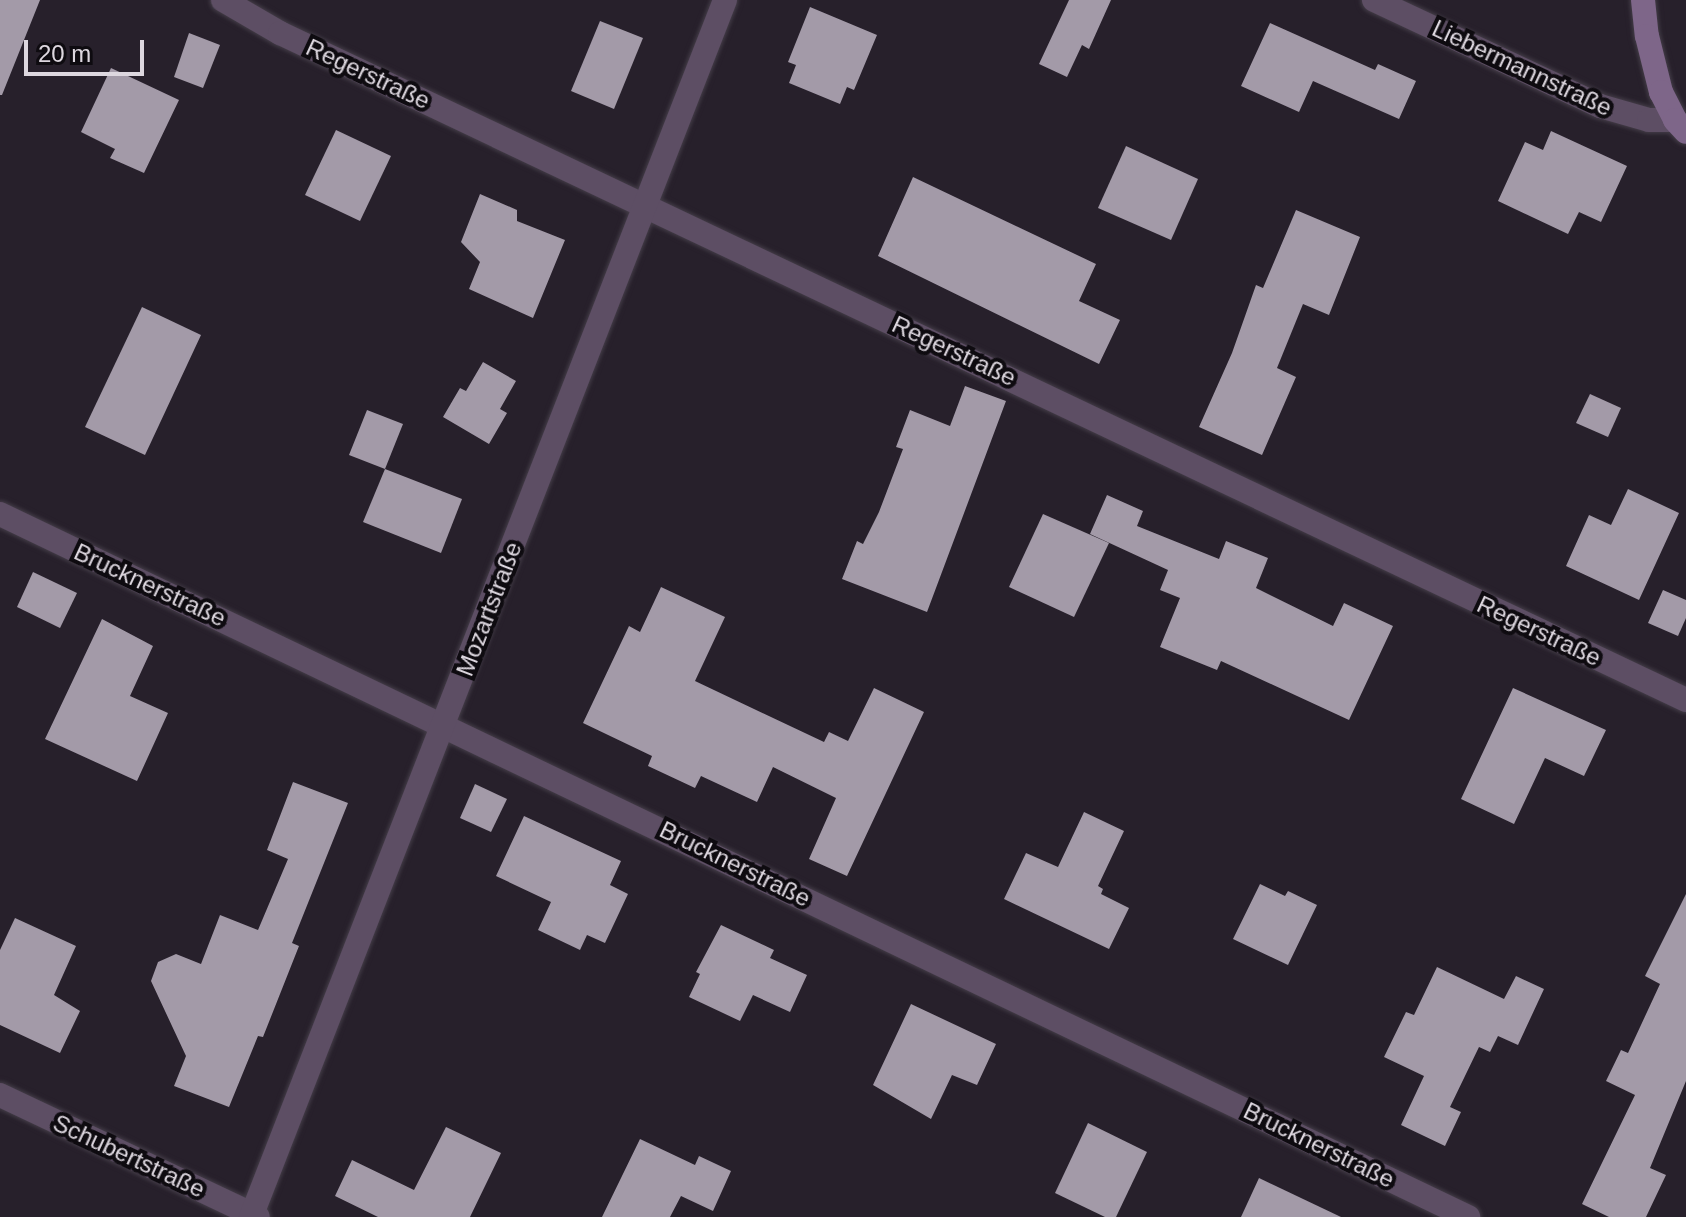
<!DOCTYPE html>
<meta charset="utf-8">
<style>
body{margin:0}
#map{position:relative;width:1686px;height:1217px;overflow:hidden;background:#27202b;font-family:Helvetica,sans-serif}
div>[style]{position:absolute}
.building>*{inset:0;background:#a39aa8}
.roads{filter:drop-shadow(0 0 2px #443d48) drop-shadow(0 0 2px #443d48)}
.street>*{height:24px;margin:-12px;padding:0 12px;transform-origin:12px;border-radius:12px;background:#5d4e64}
.secondary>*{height:24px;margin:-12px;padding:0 12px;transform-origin:12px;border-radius:12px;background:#7e6689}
span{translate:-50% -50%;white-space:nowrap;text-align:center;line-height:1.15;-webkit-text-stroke:8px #0e0b10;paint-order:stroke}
.street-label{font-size:24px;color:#ddd7df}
.scale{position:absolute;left:24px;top:40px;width:120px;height:36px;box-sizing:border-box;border:4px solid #ddd7df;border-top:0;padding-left:10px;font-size:24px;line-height:28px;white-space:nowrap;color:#ddd7df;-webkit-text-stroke:6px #0e0b10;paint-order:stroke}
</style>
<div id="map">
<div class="building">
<div style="clip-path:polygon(0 0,40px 0,2px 95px,0 95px)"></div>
<div style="clip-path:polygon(1069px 0,1111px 0,1089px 49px,1082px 45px,1067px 77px,1039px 64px)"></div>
<div style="clip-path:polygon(810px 7px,877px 35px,854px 90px,847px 87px,840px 104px,789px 83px,796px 65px,788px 62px)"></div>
<div style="clip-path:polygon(600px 21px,643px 38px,614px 109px,571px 91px)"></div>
<div style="clip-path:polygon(1270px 23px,1375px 70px,1378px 64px,1416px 81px,1399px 119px,1313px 81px,1299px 112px,1241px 86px)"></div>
<div style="clip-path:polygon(189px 33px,220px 45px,203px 88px,174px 77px)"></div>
<div style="clip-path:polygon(111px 68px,179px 100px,144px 173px,110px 158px,115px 149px,81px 132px)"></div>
<div style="clip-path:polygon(336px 130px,391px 156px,360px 221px,305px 195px)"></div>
<div style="clip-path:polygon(1551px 131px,1627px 166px,1601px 222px,1579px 212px,1568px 234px,1498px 201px,1525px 142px,1543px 150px)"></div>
<div style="clip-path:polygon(1126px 146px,1198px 179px,1171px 240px,1098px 208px)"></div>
<div style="clip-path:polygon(913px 177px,1096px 264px,1079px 301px,1120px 320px,1099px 364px,878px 256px)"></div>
<div style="clip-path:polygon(480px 194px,517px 210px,517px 221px,565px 240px,533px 318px,469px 289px,480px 262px,461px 242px)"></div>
<div style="clip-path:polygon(1296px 210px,1360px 237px,1329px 315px,1303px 304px,1277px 368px,1296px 377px,1262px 455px,1199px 427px,1232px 353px,1256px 285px,1263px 288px)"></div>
<div style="clip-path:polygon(142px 307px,201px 335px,145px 455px,85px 427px)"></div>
<div style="clip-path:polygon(483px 362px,516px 381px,500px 409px,507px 413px,489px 444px,443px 417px,460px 388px,466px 391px)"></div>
<div style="clip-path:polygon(965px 386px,1006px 401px,927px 612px,842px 579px,857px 541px,863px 544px,879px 512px,903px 449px,896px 447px,910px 410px,950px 426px)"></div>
<div style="clip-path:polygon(1590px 394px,1621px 408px,1608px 437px,1576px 423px)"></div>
<div style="clip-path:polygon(367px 410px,403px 424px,385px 469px,349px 455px)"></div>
<div style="clip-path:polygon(385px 469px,462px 499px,441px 553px,363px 522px)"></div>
<div style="clip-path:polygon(1628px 489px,1679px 513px,1639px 600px,1566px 566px,1589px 515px,1611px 525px)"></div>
<div style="clip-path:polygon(1107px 495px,1143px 511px,1137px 526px,1219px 559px,1226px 541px,1268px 558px,1256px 588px,1333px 626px,1344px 603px,1393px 626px,1349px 720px,1221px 661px,1217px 670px,1160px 647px,1180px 598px,1160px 590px,1168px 570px,1090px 534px)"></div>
<div style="clip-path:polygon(1043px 514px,1109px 543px,1074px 617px,1009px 587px)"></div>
<div style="clip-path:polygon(33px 572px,77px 593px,60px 628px,17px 607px)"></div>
<div style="clip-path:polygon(661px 587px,725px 617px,695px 681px,824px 742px,829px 732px,848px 741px,874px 688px,924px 712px,847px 876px,809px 859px,836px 798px,773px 767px,757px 802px,701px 776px,695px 788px,648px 766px,652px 756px,583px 723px,629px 626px,640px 632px)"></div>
<div style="clip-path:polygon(1663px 590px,1686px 600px,1686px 618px,1678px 636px,1648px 623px)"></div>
<div style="clip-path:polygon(102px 619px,153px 646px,130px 696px,168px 713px,137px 781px,45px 739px)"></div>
<div style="clip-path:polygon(1513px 688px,1606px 730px,1584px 776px,1545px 758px,1514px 824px,1461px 799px)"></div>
<div style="clip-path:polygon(293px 782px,348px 803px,292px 943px,299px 946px,263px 1037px,258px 1036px,229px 1107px,174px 1086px,186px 1056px,151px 981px,158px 962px,176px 954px,201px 964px,220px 915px,258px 930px,288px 859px,267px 850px)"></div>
<div style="clip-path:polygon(475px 784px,507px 799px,491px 832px,460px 818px)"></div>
<div style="clip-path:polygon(1084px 812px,1124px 831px,1098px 886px,1103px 889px,1101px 894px,1129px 908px,1109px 949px,1004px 899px,1026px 853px,1058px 867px)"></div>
<div style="clip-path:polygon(524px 816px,621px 861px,610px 885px,628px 894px,605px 943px,587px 935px,580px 950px,538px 930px,551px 902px,496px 876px)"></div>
<div style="clip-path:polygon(1260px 884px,1285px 896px,1288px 891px,1317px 905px,1288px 965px,1233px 939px)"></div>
<div style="clip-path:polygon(1686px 894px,1686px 1081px,1650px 1168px,1666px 1175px,1646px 1217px,1609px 1217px,1582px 1204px,1635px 1095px,1606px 1081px,1621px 1050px,1628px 1053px,1660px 984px,1645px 976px)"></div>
<div style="clip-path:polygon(15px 918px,76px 946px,54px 995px,80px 1011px,60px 1053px,0 1025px,0 950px)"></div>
<div style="clip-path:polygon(721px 925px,774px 950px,770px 958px,807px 975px,790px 1012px,753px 995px,740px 1021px,689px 997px,700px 974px,696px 972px)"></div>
<div style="clip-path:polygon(1437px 967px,1504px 999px,1516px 976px,1544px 989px,1518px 1045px,1498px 1036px,1490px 1052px,1479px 1047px,1450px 1107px,1461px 1112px,1445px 1146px,1401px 1125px,1424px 1076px,1384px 1057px,1406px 1012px,1414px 1015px)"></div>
<div style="clip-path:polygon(911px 1004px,996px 1044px,977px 1085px,952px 1075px,931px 1119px,873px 1085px)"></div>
<div style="clip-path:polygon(1088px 1123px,1147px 1152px,1116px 1217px,1105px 1217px,1055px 1193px)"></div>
<div style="clip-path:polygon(446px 1127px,501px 1153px,470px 1217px,378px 1217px,335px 1196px,352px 1160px,414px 1190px)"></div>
<div style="clip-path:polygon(640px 1139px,695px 1165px,699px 1156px,731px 1171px,713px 1211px,681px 1196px,670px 1217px,602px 1217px)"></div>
<div style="clip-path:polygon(1259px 1178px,1341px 1217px,1241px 1217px)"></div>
</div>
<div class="roads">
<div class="street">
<div style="left:223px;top:0;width:66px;rotate:30.1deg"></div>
<div style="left:280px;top:33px;width:1556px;rotate:25.38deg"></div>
<div style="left:1374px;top:0;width:250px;rotate:25.1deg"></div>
<div style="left:1600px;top:106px;width:51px;rotate:15.9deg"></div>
<div style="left:1649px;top:120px;width:26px"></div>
<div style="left:0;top:514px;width:1628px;rotate:25.59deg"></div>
<div style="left:0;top:1095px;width:285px;rotate:25.3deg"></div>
<div style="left:251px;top:1217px;width:1306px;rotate:-68.72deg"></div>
</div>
<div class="secondary">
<div style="left:1643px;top:0;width:36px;rotate:84deg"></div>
<div style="left:1647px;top:36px;width:58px;rotate:76deg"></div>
<div style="left:1661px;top:92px;width:31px;rotate:63deg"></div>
<div style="left:1675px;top:120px;width:16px;rotate:47deg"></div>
</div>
</div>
<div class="street-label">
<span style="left:1522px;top:68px;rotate:25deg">Liebermannstraße</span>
<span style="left:368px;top:74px;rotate:25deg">Regerstraße</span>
<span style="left:954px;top:351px;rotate:25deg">Regerstraße</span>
<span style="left:150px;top:585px;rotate:25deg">Brucknerstraße</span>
<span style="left:489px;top:609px;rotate:-69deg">Mozartstraße</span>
<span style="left:1539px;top:631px;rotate:25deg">Regerstraße</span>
<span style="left:735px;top:864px;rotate:26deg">Brucknerstraße</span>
<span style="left:1319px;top:1145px;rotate:26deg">Brucknerstraße</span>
<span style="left:129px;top:1156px;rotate:25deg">Schubertstraße</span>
</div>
<div class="scale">20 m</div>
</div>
